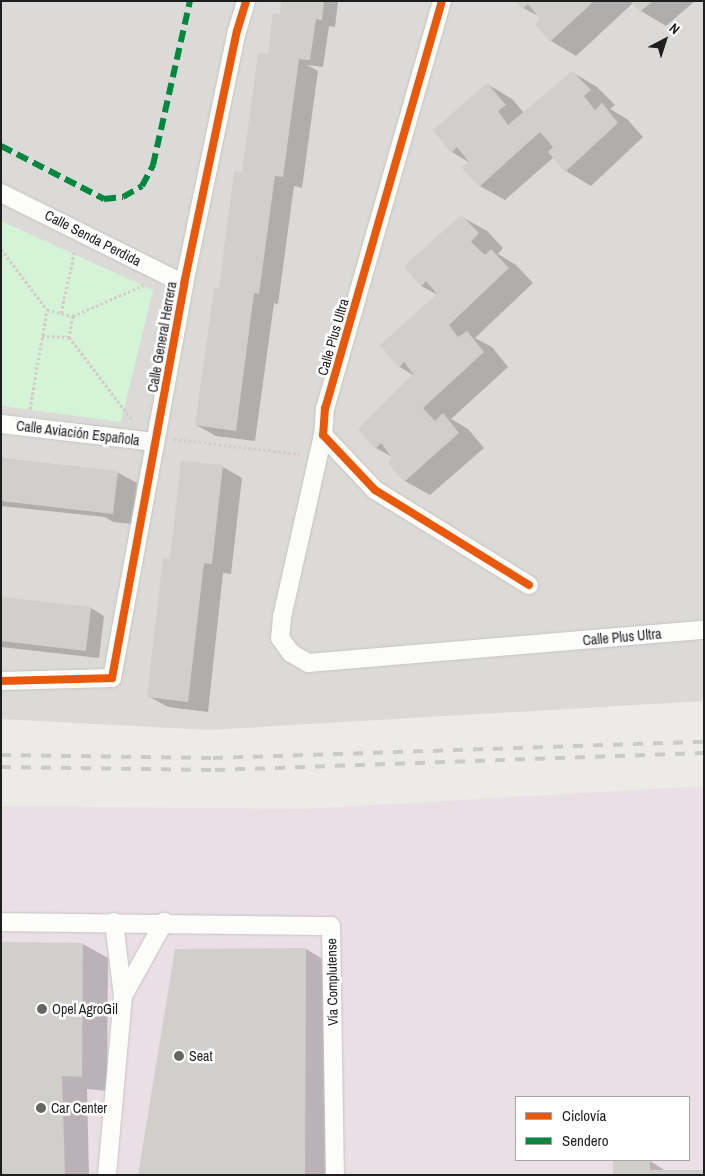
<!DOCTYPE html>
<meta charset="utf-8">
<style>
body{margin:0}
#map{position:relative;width:705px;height:1176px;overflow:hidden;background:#ecebe7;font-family:"Archivo Narrow",sans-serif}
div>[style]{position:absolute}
.residential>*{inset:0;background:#dbdad8}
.industrial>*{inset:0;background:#eadfe5}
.park>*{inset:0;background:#d4f3d7}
.shadow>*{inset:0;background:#0003}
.building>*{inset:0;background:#d0cfcc}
.path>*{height:3px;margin-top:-1.5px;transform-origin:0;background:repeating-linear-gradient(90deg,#d6cac7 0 2.5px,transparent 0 5px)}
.roads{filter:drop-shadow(0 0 1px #c5c4c3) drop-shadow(0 0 1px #c5c4c3)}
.street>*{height:18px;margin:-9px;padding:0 9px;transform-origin:9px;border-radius:9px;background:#fcfcfb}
.rail>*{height:4px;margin-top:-2px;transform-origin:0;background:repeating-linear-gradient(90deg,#cacac9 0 10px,transparent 0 20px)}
.quiet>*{height:6px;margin-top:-3px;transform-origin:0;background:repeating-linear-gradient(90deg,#00873e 0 12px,transparent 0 18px)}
.cycleway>*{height:8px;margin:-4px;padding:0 4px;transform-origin:4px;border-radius:4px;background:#e8590c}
.dots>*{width:14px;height:14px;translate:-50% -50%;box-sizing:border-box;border:2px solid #fff;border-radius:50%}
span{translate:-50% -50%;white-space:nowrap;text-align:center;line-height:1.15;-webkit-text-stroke:5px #fff;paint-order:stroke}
.street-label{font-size:14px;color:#1e1e1e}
.poi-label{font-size:14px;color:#1e1e1e}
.left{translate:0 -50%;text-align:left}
.frame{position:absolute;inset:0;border:2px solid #1e1e1e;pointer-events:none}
.legend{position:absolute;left:515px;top:1096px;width:175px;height:65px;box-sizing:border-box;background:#fff;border:1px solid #a5a5a5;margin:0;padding:6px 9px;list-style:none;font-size:15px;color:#1e1e1e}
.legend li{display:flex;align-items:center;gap:10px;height:25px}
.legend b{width:25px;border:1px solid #a5a5a5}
.north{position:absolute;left:640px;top:15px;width:50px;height:50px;-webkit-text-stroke:4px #fff;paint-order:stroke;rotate:40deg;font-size:14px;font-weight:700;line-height:20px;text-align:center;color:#1e1e1e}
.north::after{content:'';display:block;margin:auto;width:18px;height:22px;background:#1e1e1e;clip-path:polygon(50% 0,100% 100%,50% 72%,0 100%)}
</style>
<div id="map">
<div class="residential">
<div style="clip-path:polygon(1px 1px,704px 1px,704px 701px,209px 730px,1px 719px)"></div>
</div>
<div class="industrial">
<div style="clip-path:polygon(evenodd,704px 786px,704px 1175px,1px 1175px,1px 806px,305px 809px,704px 786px,516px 1097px,689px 1097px,689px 1160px,516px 1160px,516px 1097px)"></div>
</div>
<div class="park">
<div style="clip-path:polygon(1px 221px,153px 290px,121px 422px,1px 406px)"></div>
</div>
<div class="shadow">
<div style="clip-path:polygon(283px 1px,338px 1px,335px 27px,329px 26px,323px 67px,307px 65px,318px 71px,302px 188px,294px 186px,278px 304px,274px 303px,255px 441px,216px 436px,196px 425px,220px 289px,243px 173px)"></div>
<div style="clip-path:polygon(518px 1px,695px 1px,666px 26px,641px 11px,633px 3px,576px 56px,551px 41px,542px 18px,523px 8px)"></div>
<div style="clip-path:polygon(572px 72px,597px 87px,615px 105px,610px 109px,627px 119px,643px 137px,591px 186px,566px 171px,554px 157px,505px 200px,480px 186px,470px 163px,452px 152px,487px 84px,512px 99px,524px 113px)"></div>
<div style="clip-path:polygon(462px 217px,487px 231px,503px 248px,498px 254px,516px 265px,533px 283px,475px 338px,492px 347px,508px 367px,451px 419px,468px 429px,484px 448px,430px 495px,405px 481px,394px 458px,376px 448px,413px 375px,400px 367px,382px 345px,438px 295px,421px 286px)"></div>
<div style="clip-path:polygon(1px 458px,117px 472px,137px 483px,132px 524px,113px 522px,105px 517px,1px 506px)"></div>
<div style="clip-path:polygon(182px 462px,223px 467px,242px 478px,231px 574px,223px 573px,208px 712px,168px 707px,148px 696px,171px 561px)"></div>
<div style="clip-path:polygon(1px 598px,91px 608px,104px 616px,99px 658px,1px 647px)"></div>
<div style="clip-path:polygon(83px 944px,108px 958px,107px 1091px,87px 1089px,89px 1175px,1px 1175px)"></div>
<div style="clip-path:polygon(306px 949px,331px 964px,329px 1175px,139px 1175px)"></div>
<div style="clip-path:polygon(650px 1161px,663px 1169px,663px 1171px,614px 1175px)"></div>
</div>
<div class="building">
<div style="clip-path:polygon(281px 1px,324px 1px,322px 20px,316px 19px,310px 60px,299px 59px,283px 177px,275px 176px,259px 294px,254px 293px,236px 431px,195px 425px,214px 288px,219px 288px,234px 171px,242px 172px,258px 53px,268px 54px,273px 13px,280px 14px)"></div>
<div style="clip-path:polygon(516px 1px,594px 1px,550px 42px,535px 24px,540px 19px,528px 4px,522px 9px)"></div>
<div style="clip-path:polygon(630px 1px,653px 1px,640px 12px)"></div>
<div style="clip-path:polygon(572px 71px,591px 90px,584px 96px,595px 110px,602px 103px,618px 123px,565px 172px,548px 152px,553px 147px,540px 132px,479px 187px,461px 167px,469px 162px,457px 147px,451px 153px,433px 130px,487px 83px,506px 105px,498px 111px,508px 125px)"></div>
<div style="clip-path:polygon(461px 215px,479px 233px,471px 242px,485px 255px,491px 249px,509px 268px,449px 325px,458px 337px,467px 331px,484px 352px,423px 408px,435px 421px,443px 413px,459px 433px,404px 482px,388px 463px,392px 458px,381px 443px,375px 449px,358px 429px,413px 374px,404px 362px,399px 368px,380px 345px,437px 294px,426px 281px,421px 287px,404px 266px)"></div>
<div style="clip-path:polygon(1px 458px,118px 471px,113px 514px,1px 501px)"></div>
<div style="clip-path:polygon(181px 461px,223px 465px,212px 564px,204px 563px,188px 702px,147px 697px,163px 558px,170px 559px)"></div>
<div style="clip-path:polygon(1px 597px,91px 607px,86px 651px,1px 641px)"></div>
<div style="clip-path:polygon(1px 942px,83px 943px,82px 1077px,62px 1076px,65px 1175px,1px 1175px)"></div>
<div style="clip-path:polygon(306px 948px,305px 1175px,138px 1175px,175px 949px)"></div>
<div style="clip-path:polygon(613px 1160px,650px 1160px,650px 1170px,704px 1170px,704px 1175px,613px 1175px)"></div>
</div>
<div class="path">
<div style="left:1px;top:249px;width:76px;rotate:53deg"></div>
<div style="left:61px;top:313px;width:65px;rotate:-77.5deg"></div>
<div style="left:73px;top:316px;width:77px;rotate:-23.6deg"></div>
<div style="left:42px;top:336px;width:27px;rotate:2deg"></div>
<div style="left:30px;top:409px;width:100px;rotate:-80.3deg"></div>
<div style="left:47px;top:310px;width:27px;rotate:13deg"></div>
<div style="left:73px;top:316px;width:21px;rotate:101deg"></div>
<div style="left:69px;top:337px;width:104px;rotate:52.8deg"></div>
<div style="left:174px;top:439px;width:127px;rotate:6.8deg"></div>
</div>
<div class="roads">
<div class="street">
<div style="left:442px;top:1px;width:423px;rotate:106deg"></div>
<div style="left:325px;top:408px;width:27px;rotate:94deg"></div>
<div style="left:323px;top:435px;width:76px;rotate:46.6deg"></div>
<div style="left:375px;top:490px;width:181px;rotate:31.7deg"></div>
<div style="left:1px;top:193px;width:204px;rotate:26.4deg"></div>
<div style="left:1px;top:424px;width:155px;rotate:6.7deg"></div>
<div style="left:323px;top:435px;width:187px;rotate:102.7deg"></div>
<div style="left:282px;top:617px;width:21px;rotate:95deg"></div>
<div style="left:280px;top:638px;width:19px;rotate:54deg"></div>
<div style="left:291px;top:653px;width:20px;rotate:30deg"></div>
<div style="left:308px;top:663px;width:397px;rotate:-4.8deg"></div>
<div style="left:1px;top:681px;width:111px;rotate:-1.5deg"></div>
<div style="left:112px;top:678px;width:401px;rotate:-79.6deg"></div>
<div style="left:184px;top:284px;width:258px;rotate:-78.2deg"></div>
<div style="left:237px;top:31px;width:31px;rotate:-73deg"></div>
<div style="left:1px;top:922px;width:330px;rotate:0.7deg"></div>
<div style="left:331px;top:926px;width:249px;rotate:89.1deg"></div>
<div style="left:114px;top:922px;width:75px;rotate:83.1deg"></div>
<div style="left:107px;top:1175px;width:180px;rotate:-84.9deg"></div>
<div style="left:123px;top:996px;width:85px;rotate:-61deg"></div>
</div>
</div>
<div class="rail">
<div style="left:1px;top:755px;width:212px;rotate:0.8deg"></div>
<div style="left:213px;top:758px;width:491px;rotate:-1.9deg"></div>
<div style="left:1px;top:767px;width:214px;rotate:0.8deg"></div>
<div style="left:215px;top:770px;width:489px;rotate:-2deg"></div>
</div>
<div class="quiet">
<div style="left:1px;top:146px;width:116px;rotate:27.2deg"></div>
<div style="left:104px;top:199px;width:19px;rotate:-6deg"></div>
<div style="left:123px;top:197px;width:22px;rotate:-30deg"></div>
<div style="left:142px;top:186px;width:24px;rotate:-62deg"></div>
<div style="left:153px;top:165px;width:168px;rotate:-77.3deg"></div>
</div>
<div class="cycleway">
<div style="left:442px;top:1px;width:423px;rotate:106deg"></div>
<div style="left:325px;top:408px;width:27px;rotate:94deg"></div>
<div style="left:323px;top:435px;width:76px;rotate:46.6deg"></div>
<div style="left:375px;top:490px;width:181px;rotate:31.7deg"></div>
<div style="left:1px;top:681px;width:111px;rotate:-1.5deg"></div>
<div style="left:112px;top:678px;width:401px;rotate:-79.6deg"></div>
<div style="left:184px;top:284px;width:258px;rotate:-78.2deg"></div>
<div style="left:237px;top:31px;width:31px;rotate:-73deg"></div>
</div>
<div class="dots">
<div style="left:42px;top:1009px;background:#666664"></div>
<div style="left:179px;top:1056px;background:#666664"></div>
<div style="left:41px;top:1108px;background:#666664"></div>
</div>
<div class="street-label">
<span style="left:93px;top:238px;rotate:27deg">Calle Senda Perdida</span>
<span style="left:162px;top:337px;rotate:-80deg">Calle General Herrera</span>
<span style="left:333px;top:337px;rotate:-74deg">Calle Plus Ultra</span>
<span style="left:78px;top:433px;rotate:7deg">Calle Aviación Española</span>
<span style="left:622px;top:637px;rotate:-5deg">Calle Plus Ultra</span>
<span style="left:332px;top:982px;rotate:-91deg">Vía Complutense</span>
</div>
<div class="poi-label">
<span class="left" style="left:52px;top:1009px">Opel AgroGil</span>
<span class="left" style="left:189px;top:1056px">Seat</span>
<span class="left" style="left:51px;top:1108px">Car Center</span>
</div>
<div class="frame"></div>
<ul class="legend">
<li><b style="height:6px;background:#e8590c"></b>Ciclovía</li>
<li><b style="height:6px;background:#00873e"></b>Sendero</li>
</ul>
<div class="north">N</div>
</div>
